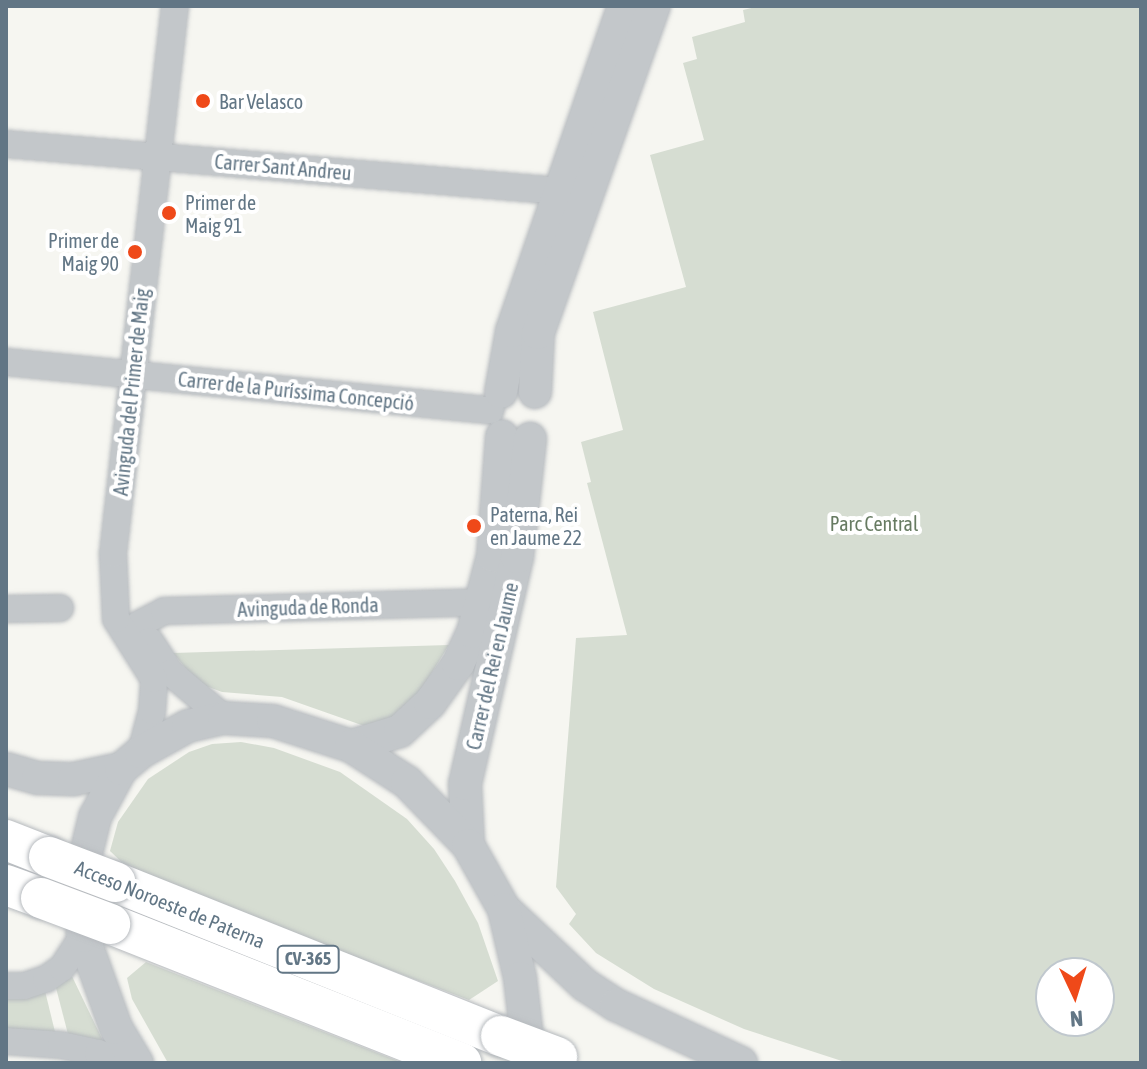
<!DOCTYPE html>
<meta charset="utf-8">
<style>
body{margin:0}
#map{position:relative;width:1147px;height:1069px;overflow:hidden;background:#f6f6f1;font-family:"Asap Condensed",sans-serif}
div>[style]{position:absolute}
.green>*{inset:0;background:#d6ddd2}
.roads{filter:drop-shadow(0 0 2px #b6babe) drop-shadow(0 0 2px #b6babe)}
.minor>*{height:26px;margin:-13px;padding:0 13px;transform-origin:13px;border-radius:13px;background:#c3c7ca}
.tertiary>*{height:32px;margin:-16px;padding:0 16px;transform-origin:16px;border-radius:16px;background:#c3c7ca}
.primary>*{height:40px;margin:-20px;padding:0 20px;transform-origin:20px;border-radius:20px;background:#fff}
.bridges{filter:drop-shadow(0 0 2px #b6babe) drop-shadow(0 0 2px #b6babe)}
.primary-bridge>*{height:40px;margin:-20px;padding:0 20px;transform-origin:20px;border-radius:20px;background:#fff}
.dots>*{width:22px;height:22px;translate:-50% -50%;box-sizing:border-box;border:4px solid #fff;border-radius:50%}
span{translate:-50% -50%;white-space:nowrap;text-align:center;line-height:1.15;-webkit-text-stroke:8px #fff;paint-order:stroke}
.shield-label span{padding:2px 6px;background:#fff;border:2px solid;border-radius:6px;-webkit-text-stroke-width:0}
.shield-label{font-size:18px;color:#627685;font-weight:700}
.poi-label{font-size:20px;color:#627685}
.left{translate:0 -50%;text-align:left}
.right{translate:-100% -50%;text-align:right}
.street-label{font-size:20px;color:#627685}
.park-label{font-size:20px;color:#677b62}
.frame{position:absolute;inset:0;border:8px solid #627685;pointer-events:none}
.north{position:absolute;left:1035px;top:957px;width:80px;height:80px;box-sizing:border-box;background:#fff;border:2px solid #c0c8ce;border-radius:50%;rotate:176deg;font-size:22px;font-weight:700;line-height:32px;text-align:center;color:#627685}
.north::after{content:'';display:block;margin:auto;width:28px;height:36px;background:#ef4919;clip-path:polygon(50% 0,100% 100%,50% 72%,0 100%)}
</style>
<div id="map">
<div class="green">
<div style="clip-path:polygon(evenodd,760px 6px,1141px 6px,1141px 1063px,848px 1063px,744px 1029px,654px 989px,596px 953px,569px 924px,576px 914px,556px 887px,576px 638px,627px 635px,587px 483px,591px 482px,581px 442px,623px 430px,593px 312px,686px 287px,650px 155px,704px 140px,683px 63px,697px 59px,692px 37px,745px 22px,743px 10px,760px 6px,1051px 973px,1099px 973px,1099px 1021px,1051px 1021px,1051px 973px)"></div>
<div style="clip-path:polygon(449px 645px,421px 690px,395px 718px,370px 728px,282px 697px,222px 692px,206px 686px,192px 676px,173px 653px)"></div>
<div style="clip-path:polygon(241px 742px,274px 748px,340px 772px,407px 819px,434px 849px,455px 881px,478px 923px,498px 981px,469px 1000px,132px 872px,110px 851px,118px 822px,148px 779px,189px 752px,212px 744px)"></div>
<div style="clip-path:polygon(146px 962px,403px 1063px,168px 1063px,132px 999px,127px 978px)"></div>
<div style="clip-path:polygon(69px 970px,106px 1047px,69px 1038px,55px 984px)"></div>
<div style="clip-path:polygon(45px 991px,56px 1036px,6px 1035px,6px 998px)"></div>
</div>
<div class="roads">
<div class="minor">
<div style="left:6px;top:144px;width:556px;rotate:4.85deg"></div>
<div style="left:6px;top:362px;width:487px;rotate:5.7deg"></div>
<div style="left:6px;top:609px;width:54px;rotate:-1.1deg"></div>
<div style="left:139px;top:624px;width:28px;rotate:-27deg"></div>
<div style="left:164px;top:611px;width:317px;rotate:-1.6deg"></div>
<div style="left:150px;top:641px;width:38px;rotate:57deg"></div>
<div style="left:171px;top:673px;width:70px;rotate:40.3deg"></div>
<div style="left:141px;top:752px;width:42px;rotate:-75deg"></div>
<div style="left:152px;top:711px;width:32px;rotate:-86deg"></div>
<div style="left:154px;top:679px;width:71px;rotate:-122.3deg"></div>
<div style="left:116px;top:619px;width:65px;rotate:-92.6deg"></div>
<div style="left:113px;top:554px;width:551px;rotate:-83.55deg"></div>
<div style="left:6px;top:986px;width:18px"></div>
<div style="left:24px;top:986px;width:23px;rotate:-18deg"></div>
<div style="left:46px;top:979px;width:19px;rotate:-35deg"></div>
<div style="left:62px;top:968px;width:38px;rotate:-57deg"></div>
<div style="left:6px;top:1041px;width:55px;rotate:4.2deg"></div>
<div style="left:61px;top:1045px;width:38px;rotate:12deg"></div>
<div style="left:98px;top:1053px;width:24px;rotate:24deg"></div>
</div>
<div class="tertiary">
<div style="left:501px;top:392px;width:62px;rotate:-79.8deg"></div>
<div style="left:512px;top:331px;width:344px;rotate:-71deg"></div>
<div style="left:535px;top:392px;width:59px;rotate:-87.1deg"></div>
<div style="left:538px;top:333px;width:347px;rotate:-70.5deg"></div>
<div style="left:351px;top:746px;width:51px;rotate:-17deg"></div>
<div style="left:400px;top:731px;width:41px;rotate:-43deg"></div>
<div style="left:430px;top:703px;width:48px;rotate:-54.3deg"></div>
<div style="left:458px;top:664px;width:35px;rotate:-65deg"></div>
<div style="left:473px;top:632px;width:79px;rotate:-75.3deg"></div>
<div style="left:493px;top:556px;width:120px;rotate:-85.7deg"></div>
<div style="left:6px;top:769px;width:33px;rotate:16deg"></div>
<div style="left:38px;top:778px;width:36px;rotate:2deg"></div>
<div style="left:74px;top:779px;width:48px;rotate:-12deg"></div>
<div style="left:468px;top:845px;width:61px;rotate:-92.8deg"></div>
<div style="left:465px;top:784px;width:233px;rotate:-77.1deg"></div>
<div style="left:517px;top:557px;width:119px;rotate:-83.7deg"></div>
<div style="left:504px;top:909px;width:111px;rotate:43.2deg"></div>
<div style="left:585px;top:985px;width:37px;rotate:33deg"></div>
<div style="left:616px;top:1005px;width:138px;rotate:24.9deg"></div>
<div style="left:137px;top:1063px;width:41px;rotate:-121deg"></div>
<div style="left:116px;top:1028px;width:98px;rotate:-109.7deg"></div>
<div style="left:83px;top:936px;width:58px;rotate:-93deg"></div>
<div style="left:80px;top:878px;width:63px;rotate:-76.2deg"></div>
<div style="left:95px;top:817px;width:55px;rotate:-61.6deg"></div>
<div style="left:121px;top:769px;width:26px;rotate:-40deg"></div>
<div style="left:141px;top:752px;width:54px;rotate:-29deg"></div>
<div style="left:188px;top:726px;width:37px;rotate:-13deg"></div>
<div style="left:224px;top:718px;width:49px;rotate:3.5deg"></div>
<div style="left:273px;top:721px;width:82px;rotate:17.8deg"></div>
<div style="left:351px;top:746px;width:67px;rotate:32.7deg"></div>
<div style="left:407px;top:782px;width:88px;rotate:45.9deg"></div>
<div style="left:468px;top:845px;width:73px;rotate:60.6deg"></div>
<div style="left:504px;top:909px;width:71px;rotate:76.9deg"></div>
<div style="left:520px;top:978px;width:86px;rotate:83.3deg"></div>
</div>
<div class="primary">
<div style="left:6px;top:840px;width:46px;rotate:21.6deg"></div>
<div style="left:115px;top:882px;width:416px;rotate:21.8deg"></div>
<div style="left:6px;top:885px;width:37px;rotate:20deg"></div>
<div style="left:110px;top:924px;width:378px;rotate:21.6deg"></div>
</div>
</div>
<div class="bridges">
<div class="primary-bridge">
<div style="left:49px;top:857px;width:71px;rotate:20.7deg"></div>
<div style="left:41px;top:898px;width:74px;rotate:20.6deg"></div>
<div style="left:501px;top:1036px;width:60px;rotate:20.6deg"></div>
</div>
</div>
<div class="dots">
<div style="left:203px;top:101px;background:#ef4919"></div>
<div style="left:169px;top:213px;background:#ef4919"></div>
<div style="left:135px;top:252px;background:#ef4919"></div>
<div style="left:474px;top:526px;background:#ef4919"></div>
</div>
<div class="shield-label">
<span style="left:308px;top:959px">CV-365</span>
</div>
<div class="poi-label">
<span class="left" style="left:219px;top:101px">Bar Velasco</span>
<span class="left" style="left:185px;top:214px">Primer de<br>Maig 91</span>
<span class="right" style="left:119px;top:252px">Primer de<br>Maig 90</span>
<span class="left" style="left:490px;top:526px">Paterna, Rei<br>en Jaume 22</span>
</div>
<div class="street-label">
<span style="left:283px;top:167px;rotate:5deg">Carrer Sant Andreu</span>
<span style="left:296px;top:391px;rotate:6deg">Carrer de la Puríssima Concepció</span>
<span style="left:131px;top:392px;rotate:-84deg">Avinguda del Primer de Maig</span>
<span style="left:308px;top:607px;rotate:-2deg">Avinguda de Ronda</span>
<span style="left:492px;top:666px;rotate:-77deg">Carrer del Rei en Jaume</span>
<span style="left:170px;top:904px;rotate:22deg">Acceso Noroeste de Paterna</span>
</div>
<div class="park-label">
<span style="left:874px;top:523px">Parc Central</span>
</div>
<div class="frame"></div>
<div class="north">N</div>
</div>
